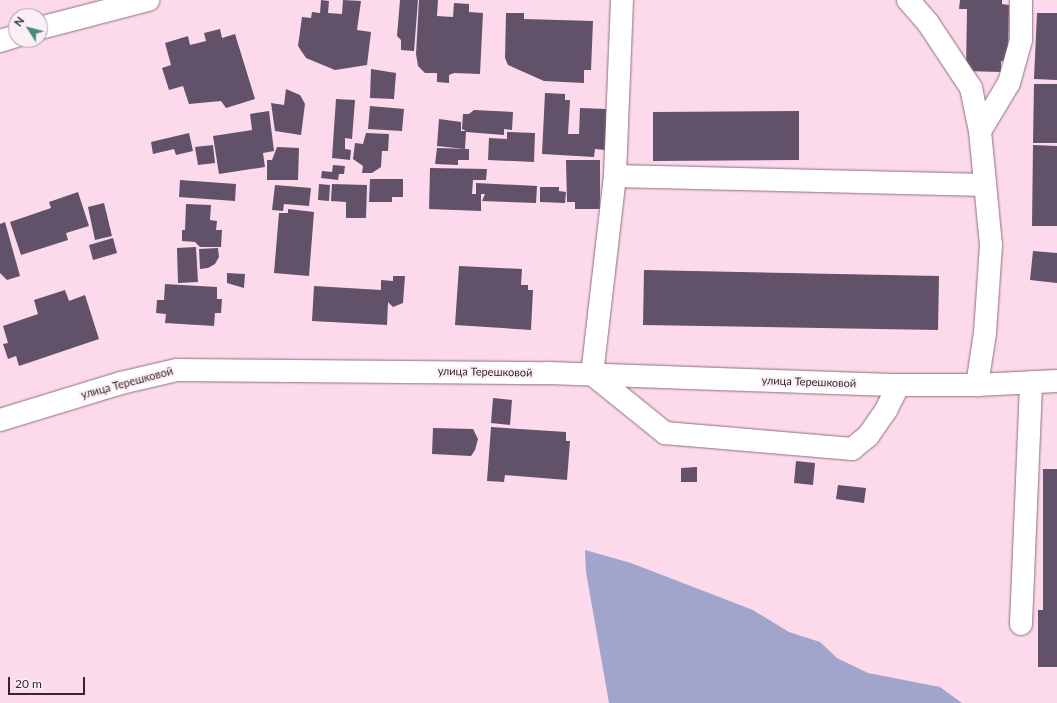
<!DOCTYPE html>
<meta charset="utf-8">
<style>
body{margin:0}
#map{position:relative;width:1057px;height:703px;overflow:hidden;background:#fddaeb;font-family:Lato,sans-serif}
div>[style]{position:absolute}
.water>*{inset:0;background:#a2a5cb}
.building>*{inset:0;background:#615169}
.roads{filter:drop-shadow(0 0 1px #8e6f7e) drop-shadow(0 0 1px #8e6f7e)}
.minor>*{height:22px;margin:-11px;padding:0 11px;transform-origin:11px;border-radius:11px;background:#fff}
span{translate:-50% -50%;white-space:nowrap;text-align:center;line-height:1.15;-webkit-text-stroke:4px #fceef5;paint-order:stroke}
.street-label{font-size:11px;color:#33262c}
.north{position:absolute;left:8px;top:8px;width:40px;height:40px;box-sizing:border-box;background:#fceef5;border:1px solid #ac9ea5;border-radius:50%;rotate:306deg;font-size:11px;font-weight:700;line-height:16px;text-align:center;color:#33262c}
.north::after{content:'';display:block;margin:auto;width:14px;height:18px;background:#478c82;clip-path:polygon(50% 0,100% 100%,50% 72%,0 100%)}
.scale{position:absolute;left:8px;top:677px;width:77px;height:18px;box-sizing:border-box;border:2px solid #33262c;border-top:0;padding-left:5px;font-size:12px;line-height:14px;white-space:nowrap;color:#33262c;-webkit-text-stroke:3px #fceef5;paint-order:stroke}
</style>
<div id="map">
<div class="water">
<div style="clip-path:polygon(585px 550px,631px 563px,753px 610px,789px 632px,820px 642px,837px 658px,868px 673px,940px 687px,962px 703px,609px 703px,586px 572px)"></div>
</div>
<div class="building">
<div style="clip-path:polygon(321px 0,329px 1px,328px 13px,342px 14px,343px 0,361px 1px,357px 30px,371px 32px,367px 65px,335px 70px,306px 58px,298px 46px,302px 17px,311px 18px,312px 12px,320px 13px)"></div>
<div style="clip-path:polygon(400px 0,418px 0,414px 51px,401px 50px,401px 40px,397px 36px)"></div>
<div style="clip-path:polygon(419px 0,438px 0,437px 16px,453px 17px,454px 3px,469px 4px,469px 12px,483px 13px,480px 74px,454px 73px,449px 75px,449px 83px,437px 82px,437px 73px,425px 73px,418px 66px,416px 54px)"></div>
<div style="clip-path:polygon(960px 0,1002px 0,1002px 4px,1009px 5px,1008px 61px,1001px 61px,1001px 72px,966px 71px,967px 9px,959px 9px)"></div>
<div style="clip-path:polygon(506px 13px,524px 13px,524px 19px,593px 21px,591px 70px,584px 70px,584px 83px,544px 81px,508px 65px,505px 58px)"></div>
<div style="clip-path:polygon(1037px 13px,1057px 13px,1057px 80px,1034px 79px)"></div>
<div style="clip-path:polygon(220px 29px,222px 38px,235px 34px,255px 99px,226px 108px,221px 101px,189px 104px,183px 86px,169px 90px,162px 68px,171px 65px,165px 43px,188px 36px,190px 45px,206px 41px,204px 33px)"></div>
<div style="clip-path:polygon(371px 69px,396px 73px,394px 99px,370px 98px)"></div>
<div style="clip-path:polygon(1034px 84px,1057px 84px,1057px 143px,1033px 143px)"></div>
<div style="clip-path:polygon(286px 89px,300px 95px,305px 104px,301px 135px,275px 131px,271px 103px,284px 105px)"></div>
<div style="clip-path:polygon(545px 93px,565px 94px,565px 100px,570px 100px,568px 134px,579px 134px,580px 108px,607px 109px,605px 150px,595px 149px,594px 157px,542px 154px)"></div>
<div style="clip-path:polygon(336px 99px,355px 100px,352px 139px,345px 138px,345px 149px,351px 150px,350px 160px,332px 158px)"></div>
<div style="clip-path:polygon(370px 106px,404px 109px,402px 131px,368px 129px)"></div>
<div style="clip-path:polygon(474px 110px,513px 112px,512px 130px,504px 129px,504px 135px,466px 132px,465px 149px,437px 146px,439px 119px,461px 122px,461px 131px,466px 131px,462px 129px,463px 114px,469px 114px)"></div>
<div style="clip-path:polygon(269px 111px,274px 151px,263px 153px,265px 167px,219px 174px,213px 136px,252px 130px,250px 114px)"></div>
<div style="clip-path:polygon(799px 111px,799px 160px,653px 161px,653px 112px)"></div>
<div style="clip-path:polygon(507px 132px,535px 133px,534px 162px,488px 160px,489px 138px,507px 139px)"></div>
<div style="clip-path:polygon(189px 133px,193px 151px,176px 155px,174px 149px,153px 154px,151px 142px)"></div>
<div style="clip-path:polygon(366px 133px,389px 134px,388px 151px,382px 151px,381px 167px,372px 173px,362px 173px,363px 166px,353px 159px,355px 143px,363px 144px)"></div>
<div style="clip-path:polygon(213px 145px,215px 163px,198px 165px,195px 147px)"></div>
<div style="clip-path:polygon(1033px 145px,1057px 146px,1057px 226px,1032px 226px)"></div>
<div style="clip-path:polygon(277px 147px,299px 148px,298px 180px,267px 180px,267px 160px,272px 160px)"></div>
<div style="clip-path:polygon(437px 148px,469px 149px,469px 160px,458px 160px,458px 165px,435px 164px)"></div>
<div style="clip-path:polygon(566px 160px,600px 160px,600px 209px,575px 209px,575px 202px,567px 202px)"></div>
<div style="clip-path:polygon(333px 165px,345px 166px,344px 174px,339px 174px,338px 180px,321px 178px,322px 171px,332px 172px)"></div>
<div style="clip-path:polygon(430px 168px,487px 169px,486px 180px,473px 180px,472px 194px,481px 194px,481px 211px,429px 209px)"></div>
<div style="clip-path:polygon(370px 179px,403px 179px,403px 197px,392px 197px,392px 202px,369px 202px)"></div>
<div style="clip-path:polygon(180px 180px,236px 184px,235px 201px,179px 197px)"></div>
<div style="clip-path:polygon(476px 183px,537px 186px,536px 203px,482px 201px,485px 194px,476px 194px)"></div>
<div style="clip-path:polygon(319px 184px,330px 185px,329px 201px,318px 200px)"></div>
<div style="clip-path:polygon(332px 184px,367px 185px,366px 218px,346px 218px,346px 202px,331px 201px)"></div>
<div style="clip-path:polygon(275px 185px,311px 188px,309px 206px,284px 204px,283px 211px,272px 210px)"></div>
<div style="clip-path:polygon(540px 187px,559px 187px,559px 191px,566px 192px,565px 203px,540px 202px)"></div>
<div style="clip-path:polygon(78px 192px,89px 226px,66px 233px,68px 240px,21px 255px,10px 222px,51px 208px,49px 202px)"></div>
<div style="clip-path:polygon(104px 203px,112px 236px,95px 240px,88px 207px)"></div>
<div style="clip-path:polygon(186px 204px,211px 205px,210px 220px,217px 221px,216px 230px,222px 230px,221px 247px,200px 247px,195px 242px,182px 241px,182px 230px,185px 230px)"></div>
<div style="clip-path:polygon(288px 209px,314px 212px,309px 276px,274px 273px,279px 213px,288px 213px)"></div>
<div style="clip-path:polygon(5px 222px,20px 276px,7px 280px,0 273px,0 224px)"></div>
<div style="clip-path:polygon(113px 238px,117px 253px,93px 260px,89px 245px)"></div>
<div style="clip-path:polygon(196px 247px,198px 282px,178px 283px,177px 248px)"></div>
<div style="clip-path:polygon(218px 248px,219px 257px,215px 264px,208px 268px,200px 269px,199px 249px)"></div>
<div style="clip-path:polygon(1033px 251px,1057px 253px,1057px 283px,1030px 280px)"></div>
<div style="clip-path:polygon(459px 266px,522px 269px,521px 285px,528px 285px,528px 290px,533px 290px,531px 330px,455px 325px)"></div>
<div style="clip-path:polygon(644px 270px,939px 276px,938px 330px,643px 325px)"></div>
<div style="clip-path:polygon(227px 273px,245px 274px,244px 288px,227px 283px)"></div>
<div style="clip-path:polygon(393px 276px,405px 276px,403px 303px,393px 307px,388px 302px,387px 325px,312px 321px,314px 286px,381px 290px,381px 280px,393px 281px)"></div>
<div style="clip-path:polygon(165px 284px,217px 287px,217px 299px,222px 299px,221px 313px,215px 313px,214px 326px,165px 323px,166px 314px,156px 313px,157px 300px,164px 300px)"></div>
<div style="clip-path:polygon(65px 290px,69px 301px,85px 295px,99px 339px,19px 366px,16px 356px,8px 359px,3px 344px,8px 343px,3px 326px,38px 314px,34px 300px)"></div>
<div style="clip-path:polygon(493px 398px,512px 400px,510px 425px,491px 423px)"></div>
<div style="clip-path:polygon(491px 427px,566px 432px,566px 441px,570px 441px,567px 480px,505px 475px,504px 482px,487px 481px)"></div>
<div style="clip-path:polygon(433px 428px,473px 429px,478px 439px,475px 450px,471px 456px,432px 454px)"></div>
<div style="clip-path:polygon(796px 461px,815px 463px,813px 485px,794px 483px)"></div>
<div style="clip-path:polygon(697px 467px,697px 482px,681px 482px,681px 468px)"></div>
<div style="clip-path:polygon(1043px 469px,1057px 469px,1057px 667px,1038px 667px,1038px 610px,1043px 610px)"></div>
<div style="clip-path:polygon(838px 485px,866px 488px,864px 503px,836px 499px)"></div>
</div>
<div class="roads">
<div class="minor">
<div style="left:622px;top:0;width:176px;rotate:92.3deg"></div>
<div style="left:615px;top:176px;width:199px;rotate:96.6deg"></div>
<div style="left:592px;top:374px;width:94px;rotate:38.9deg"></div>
<div style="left:665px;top:433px;width:188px;rotate:4.9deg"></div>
<div style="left:852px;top:449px;width:21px;rotate:-39deg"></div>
<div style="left:868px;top:436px;width:32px;rotate:-55deg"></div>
<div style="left:886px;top:410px;width:28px;rotate:-63deg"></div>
<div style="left:908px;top:0;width:30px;rotate:49deg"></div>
<div style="left:928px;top:23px;width:78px;rotate:56.5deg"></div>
<div style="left:971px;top:88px;width:44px;rotate:78.2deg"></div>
<div style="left:980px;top:131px;width:115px;rotate:84.5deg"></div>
<div style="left:991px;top:245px;width:88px;rotate:93.9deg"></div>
<div style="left:985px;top:333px;width:53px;rotate:98.7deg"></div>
<div style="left:40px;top:28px;width:112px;rotate:-14.5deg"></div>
<div style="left:0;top:41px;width:17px;rotate:-17deg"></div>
<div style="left:980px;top:131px;width:56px;rotate:-58.9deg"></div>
<div style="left:1009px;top:83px;width:45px;rotate:-74.4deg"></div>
<div style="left:1021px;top:40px;width:40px;rotate:-90deg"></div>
<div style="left:615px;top:176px;width:370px;rotate:1.4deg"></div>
<div style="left:0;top:420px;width:127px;rotate:-17deg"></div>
<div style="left:121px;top:383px;width:57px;rotate:-13.1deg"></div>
<div style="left:177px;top:370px;width:371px;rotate:0.5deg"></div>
<div style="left:548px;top:373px;width:351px;rotate:2deg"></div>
<div style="left:899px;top:385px;width:78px"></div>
<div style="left:977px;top:385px;width:80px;rotate:-2.9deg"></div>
<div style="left:1021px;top:624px;width:242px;rotate:-87.6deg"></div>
</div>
</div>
<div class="street-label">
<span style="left:485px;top:372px;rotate:1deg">улица Терешковой</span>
<span style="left:809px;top:382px;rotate:2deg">улица Терешковой</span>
<span style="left:127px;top:383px;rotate:-15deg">улица Терешковой</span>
</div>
<div class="north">N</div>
<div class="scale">20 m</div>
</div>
